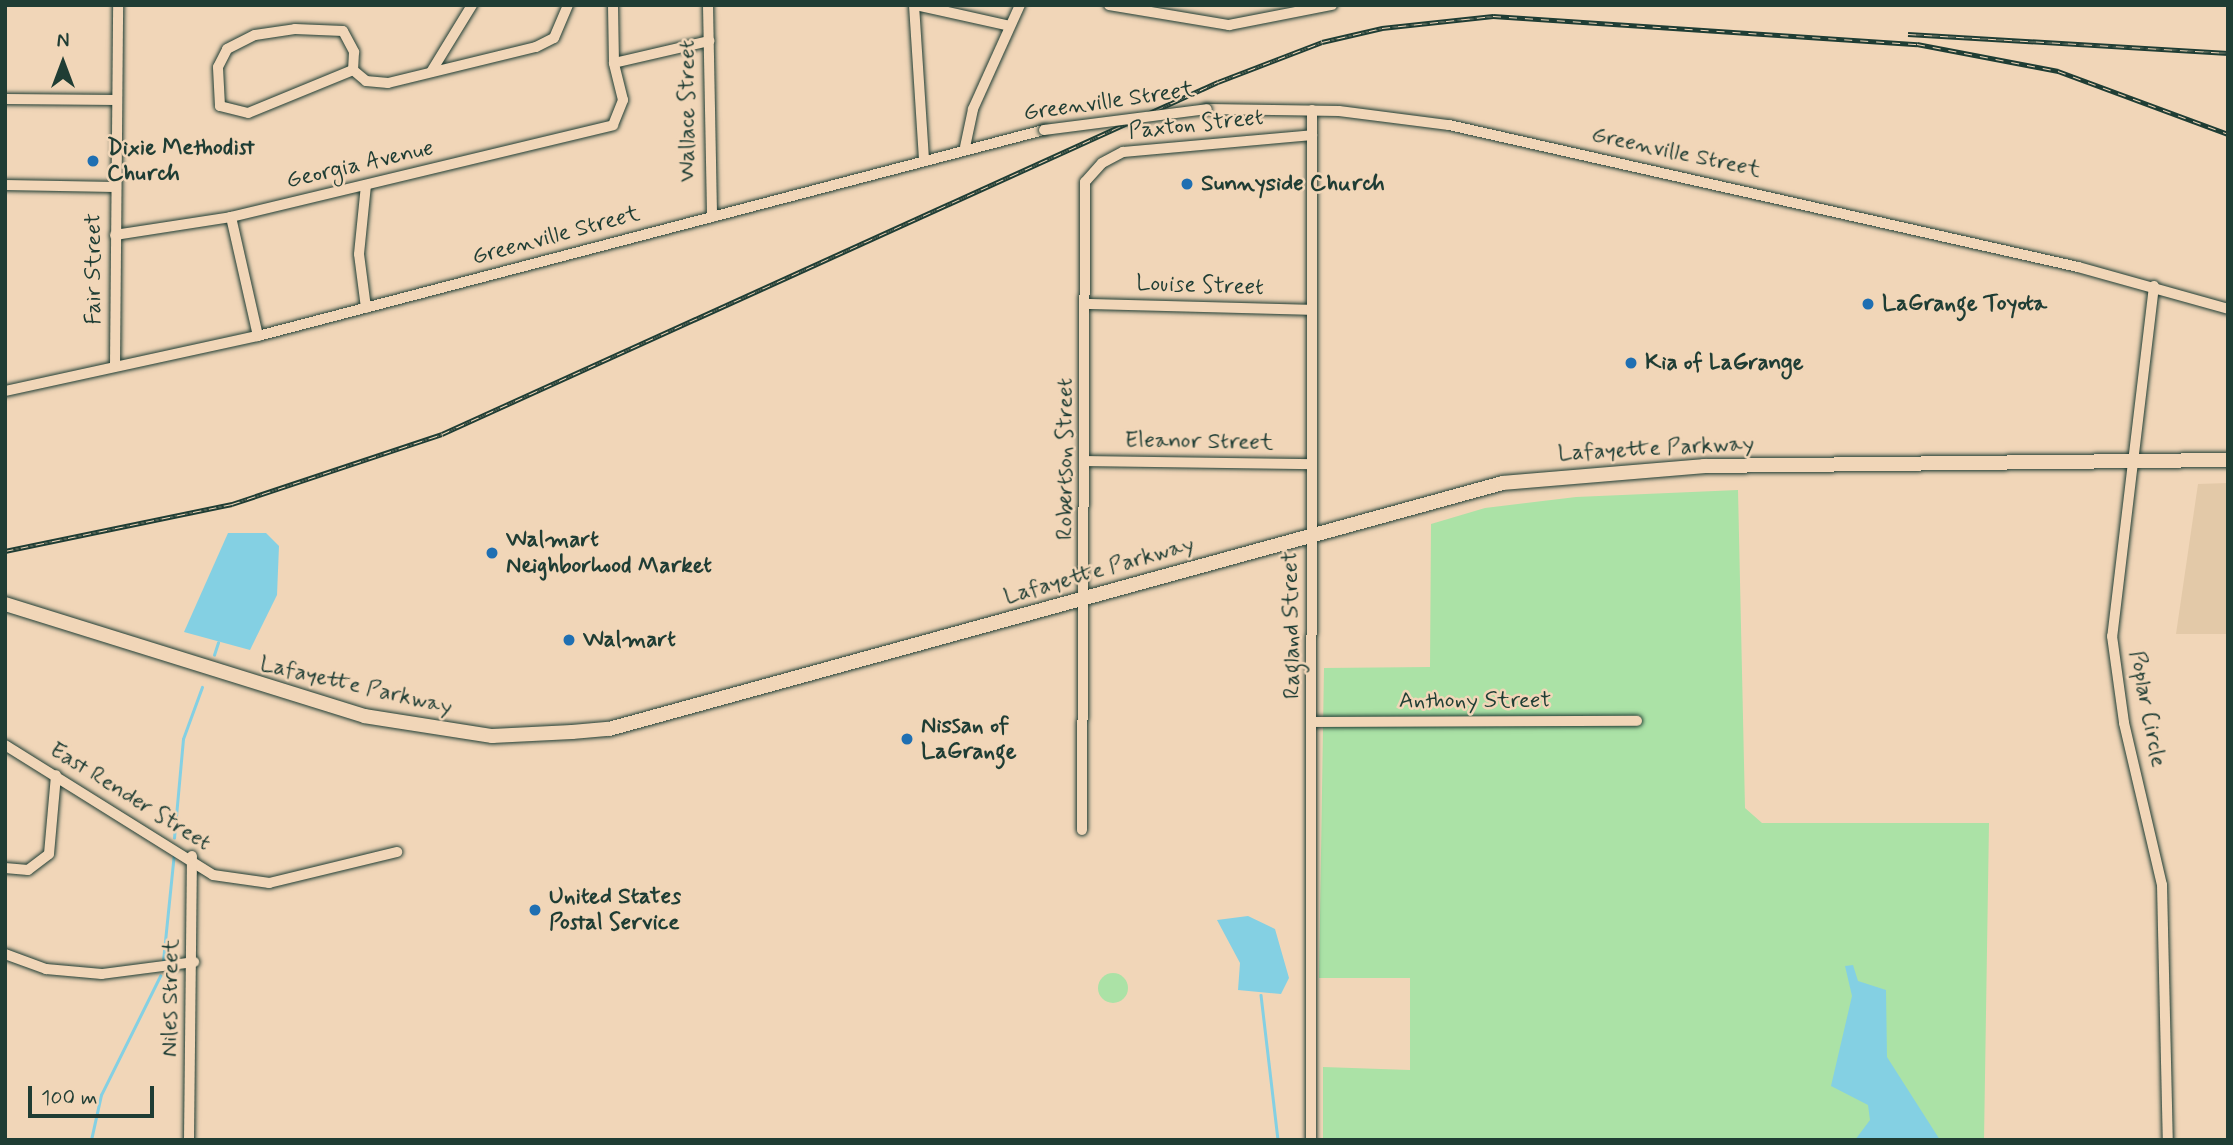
<!DOCTYPE html>
<style>
body{margin:0}
#map{position:relative;width:2233px;height:1145px;overflow:hidden;background:#f1d6b8;font-family:Mynerve,sans-serif}
div>[style]{position:absolute}
.built>*{inset:0;background:#e3c9a8}
.green>*{inset:0;background:#abe2a6}
.round{border-radius:50%}
.water>*{inset:0;background:#84d0e3}
.stream>*{height:2.5px;margin:-1.25px;padding:0 1.25px;transform-origin:1.25px;border-radius:1.25px;background:#84d0e3}
.roads{filter:drop-shadow(0 0 2px #1f3d34) drop-shadow(0 0 2px #1f3d34)}
.minor>*{height:10px;margin:-5px;padding:0 5px;transform-origin:5px;border-radius:5px;background:#f1d6b8}
.highway>*{height:14px;margin:-7px;padding:0 7px;transform-origin:7px;border-radius:7px;background:#f1d6b8}
.rail>*{height:5px;margin-top:-2.5px;transform-origin:0;background:repeating-linear-gradient(90deg,#f1d6b8 0 8px,#1f3d34 0 16px);box-sizing:border-box;border-block:2px solid #1f3d34}
.bridges{filter:drop-shadow(0 0 2px #1f3d34) drop-shadow(0 0 2px #1f3d34)}
.minor-bridge>*{height:10px;margin:-5px;padding:0 5px;transform-origin:5px;border-radius:5px;background:#f1d6b8}
.dots>*{width:19px;height:19px;translate:-50% -50%;box-sizing:border-box;border:4px solid #f1d6b8;border-radius:50%}
span{translate:-50% -50%;white-space:nowrap;text-align:center;line-height:1.15;-webkit-text-stroke:5px #f1d6b8;paint-order:stroke}
.street-label{font-size:23px;color:#1f3d34}
.poi-label{font-size:23px;color:#1f3d34;font-weight:700}
.left{translate:0 -50%;text-align:left}
.frame{position:absolute;inset:0;border:7px solid #1f3d34;pointer-events:none}
.north{position:absolute;left:28px;top:28px;width:70px;height:70px;-webkit-text-stroke:5px #f1d6b8;paint-order:stroke;rotate:0deg;font-size:19px;font-weight:700;line-height:28px;text-align:center;color:#1f3d34}
.north::after{content:'';display:block;margin:auto;width:24px;height:32px;background:#1f3d34;clip-path:polygon(50% 0,100% 100%,50% 72%,0 100%)}
.scale{position:absolute;left:28px;top:1086px;width:126px;height:32px;box-sizing:border-box;border:4px solid #1f3d34;border-top:0;padding-left:9px;font-size:21px;line-height:24px;white-space:nowrap;color:#1f3d34;-webkit-text-stroke:5px #f1d6b8;paint-order:stroke}
</style>
<div id="map">
<div class="built">
<div style="clip-path:polygon(2228px 483px,2228px 634px,2176px 634px,2198px 484px)"></div>
</div>
<div class="green">
<div style="clip-path:polygon(1738px 490px,1745px 808px,1762px 823px,1989px 823px,1984px 1140px,1323px 1140px,1323px 1067px,1410px 1070px,1410px 978px,1319px 978px,1324px 668px,1430px 667px,1431px 524px,1485px 508px,1576px 497px)"></div>
<div class="round" style="left:1098px;top:973px;width:30px;height:30px"></div>
</div>
<div class="water">
<div style="clip-path:polygon(228px 533px,266px 533px,279px 546px,277px 595px,250px 650px,184px 632px)"></div>
<div style="clip-path:polygon(1248px 916px,1275px 929px,1289px 978px,1281px 994px,1238px 990px,1240px 963px,1217px 920px)"></div>
<div style="clip-path:polygon(1853px 965px,1858px 981px,1886px 990px,1887px 1057px,1940px 1140px,1855px 1140px,1870px 1120px,1868px 1105px,1831px 1086px,1852px 996px,1845px 966px)"></div>
</div>
<div class="stream">
<div style="left:214px;top:655px;width:13px;rotate:-72deg"></div>
<div style="left:174px;top:838px;width:99px;rotate:-84.8deg"></div>
<div style="left:183px;top:739px;width:55px;rotate:-69.9deg"></div>
<div style="left:163px;top:961px;width:109px;rotate:-84.2deg"></div>
<div style="left:1261px;top:995px;width:146px;rotate:83.3deg"></div>
<div style="left:91px;top:1140px;width:46px;rotate:-77.5deg"></div>
<div style="left:101px;top:1095px;width:133px;rotate:-63.6deg"></div>
</div>
<div class="roads">
<div class="minor">
<div style="left:708px;top:5px;width:212px;rotate:88.9deg"></div>
<div style="left:914px;top:5px;width:154px;rotate:86.3deg"></div>
<div style="left:916px;top:5px;width:96px;rotate:12.6deg"></div>
<div style="left:1109px;top:5px;width:122px;rotate:9.5deg"></div>
<div style="left:1229px;top:25px;width:105px;rotate:-11deg"></div>
<div style="left:295px;top:29px;width:48px;rotate:2.4deg"></div>
<div style="left:343px;top:31px;width:24px;rotate:62deg"></div>
<div style="left:354px;top:52px;width:18px;rotate:93deg"></div>
<div style="left:353px;top:70px;width:113px;rotate:157.7deg"></div>
<div style="left:248px;top:113px;width:29px;rotate:-166deg"></div>
<div style="left:220px;top:106px;width:39px;rotate:-93deg"></div>
<div style="left:218px;top:67px;width:20px;rotate:-63deg"></div>
<div style="left:227px;top:49px;width:31px;rotate:-27deg"></div>
<div style="left:255px;top:35px;width:40px;rotate:-8.5deg"></div>
<div style="left:614px;top:63px;width:98px;rotate:-13deg"></div>
<div style="left:353px;top:70px;width:17px;rotate:40deg"></div>
<div style="left:366px;top:81px;width:22px;rotate:5deg"></div>
<div style="left:388px;top:83px;width:152px;rotate:-13.7deg"></div>
<div style="left:536px;top:47px;width:20px;rotate:-27deg"></div>
<div style="left:554px;top:38px;width:36px;rotate:-67deg"></div>
<div style="left:431px;top:72px;width:79px;rotate:-58.5deg"></div>
<div style="left:5px;top:99px;width:112px;rotate:0.5deg"></div>
<div style="left:1207px;top:109px;width:132px;rotate:0.9deg"></div>
<div style="left:1339px;top:111px;width:111px;rotate:7.3deg"></div>
<div style="left:1449px;top:125px;width:645px;rotate:12.72deg"></div>
<div style="left:2078px;top:267px;width:156px;rotate:15.6deg"></div>
<div style="left:965px;top:147px;width:39px;rotate:-78deg"></div>
<div style="left:973px;top:109px;width:114px;rotate:-65.7deg"></div>
<div style="left:5px;top:185px;width:110px;rotate:1deg"></div>
<div style="left:231px;top:217px;width:122px;rotate:77.2deg"></div>
<div style="left:115px;top:235px;width:117px;rotate:-8.8deg"></div>
<div style="left:231px;top:217px;width:393px;rotate:-13.5deg"></div>
<div style="left:613px;top:125px;width:27px;rotate:-68deg"></div>
<div style="left:623px;top:100px;width:38px;rotate:-104deg"></div>
<div style="left:614px;top:63px;width:58px;rotate:-91deg"></div>
<div style="left:2154px;top:286px;width:353px;rotate:96.8deg"></div>
<div style="left:2112px;top:636px;width:88px;rotate:82.1deg"></div>
<div style="left:2124px;top:723px;width:166px;rotate:76.8deg"></div>
<div style="left:2162px;top:885px;width:255px;rotate:88.7deg"></div>
<div style="left:1086px;top:304px;width:226px;rotate:1.5deg"></div>
<div style="left:366px;top:308px;width:54px;rotate:-97.4deg"></div>
<div style="left:359px;top:254px;width:69px;rotate:-84.2deg"></div>
<div style="left:115px;top:365px;width:360px;rotate:-89.5deg"></div>
<div style="left:5px;top:391px;width:259px;rotate:-12.3deg"></div>
<div style="left:258px;top:336px;width:813px;rotate:-14.69deg"></div>
<div style="left:1087px;top:461px;width:225px;rotate:0.8deg"></div>
<div style="left:1314px;top:722px;width:323px;rotate:-0.2deg"></div>
<div style="left:5px;top:745px;width:245px;rotate:32deg"></div>
<div style="left:213px;top:875px;width:57px;rotate:8.1deg"></div>
<div style="left:269px;top:883px;width:132px;rotate:-13.6deg"></div>
<div style="left:1082px;top:830px;width:648px;rotate:-89.73deg"></div>
<div style="left:1085px;top:182px;width:25px;rotate:-48deg"></div>
<div style="left:1102px;top:163px;width:24px;rotate:-28deg"></div>
<div style="left:1123px;top:152px;width:190px;rotate:-5.1deg"></div>
<div style="left:5px;top:868px;width:23px;rotate:5deg"></div>
<div style="left:28px;top:870px;width:26px;rotate:-37deg"></div>
<div style="left:49px;top:854px;width:79px;rotate:-84.9deg"></div>
<div style="left:5px;top:954px;width:44px;rotate:20.1deg"></div>
<div style="left:46px;top:969px;width:56px;rotate:5.1deg"></div>
<div style="left:102px;top:974px;width:93px;rotate:-7.4deg"></div>
<div style="left:189px;top:1140px;width:284px;rotate:-89.4deg"></div>
<div style="left:1311px;top:1140px;width:1030px;rotate:-89.94deg"></div>
</div>
<div class="highway">
<div style="left:5px;top:604px;width:376px;rotate:17.3deg"></div>
<div style="left:364px;top:716px;width:130px;rotate:8.9deg"></div>
<div style="left:492px;top:736px;width:80px;rotate:-2.9deg"></div>
<div style="left:572px;top:732px;width:37px;rotate:-5deg"></div>
<div style="left:609px;top:729px;width:927px;rotate:-15.39deg"></div>
<div style="left:1503px;top:483px;width:202px;rotate:-4.8deg"></div>
<div style="left:1704px;top:466px;width:524px;rotate:-0.66deg"></div>
</div>
</div>
<div class="rail">
<div style="left:1908px;top:34px;width:321px;rotate:3.4deg"></div>
<div style="left:5px;top:551px;width:232px;rotate:-11.7deg"></div>
<div style="left:232px;top:504px;width:221px;rotate:-18.4deg"></div>
<div style="left:442px;top:434px;width:852px;rotate:-24.4deg"></div>
<div style="left:1218px;top:82px;width:111px;rotate:-21deg"></div>
<div style="left:1322px;top:42px;width:62px;rotate:-13.1deg"></div>
<div style="left:1382px;top:28px;width:112px;rotate:-6.2deg"></div>
<div style="left:1493px;top:16px;width:425px;rotate:3.8deg"></div>
<div style="left:1917px;top:44px;width:144px;rotate:10.8deg"></div>
<div style="left:2058px;top:71px;width:181px;rotate:20.3deg"></div>
</div>
<div class="bridges">
<div class="minor-bridge">
<div style="left:1044px;top:130px;width:164px;rotate:-7.3deg"></div>
</div>
</div>
<div class="dots">
<div style="left:93px;top:161px;background:#1f6fb2"></div>
<div style="left:1187px;top:184px;background:#1f6fb2"></div>
<div style="left:1868px;top:304px;background:#1f6fb2"></div>
<div style="left:1631px;top:363px;background:#1f6fb2"></div>
<div style="left:492px;top:553px;background:#1f6fb2"></div>
<div style="left:569px;top:640px;background:#1f6fb2"></div>
<div style="left:907px;top:739px;background:#1f6fb2"></div>
<div style="left:535px;top:910px;background:#1f6fb2"></div>
</div>
<div class="street-label">
<span style="left:1109px;top:102px;rotate:-8deg">Greenville Street</span>
<span style="left:688px;top:111px;rotate:-90deg">Wallace Street</span>
<span style="left:1196px;top:125px;rotate:-6deg">Paxton Street</span>
<span style="left:1676px;top:153px;rotate:12deg">Greenville Street</span>
<span style="left:360px;top:165px;rotate:-13deg">Georgia Avenue</span>
<span style="left:556px;top:236px;rotate:-15deg">Greenville Street</span>
<span style="left:94px;top:269px;rotate:-90deg">Fair Street</span>
<span style="left:1200px;top:286px;rotate:2deg">Louise Street</span>
<span style="left:1199px;top:442px;rotate:1deg">Eleanor Street</span>
<span style="left:1656px;top:449px;rotate:-3deg">Lafayette Parkway</span>
<span style="left:1066px;top:459px;rotate:-90deg">Robertson Street</span>
<span style="left:1099px;top:571px;rotate:-16deg">Lafayette Parkway</span>
<span style="left:1292px;top:625px;rotate:-91deg">Ragland Street</span>
<span style="left:356px;top:686px;rotate:13deg">Lafayette Parkway</span>
<span style="left:1475px;top:701px">Anthony Street</span>
<span style="left:2147px;top:709px;rotate:79deg">Poplar Circle</span>
<span style="left:130px;top:797px;rotate:32deg">East Render Street</span>
<span style="left:171px;top:998px;rotate:-89deg">Niles Street</span>
</div>
<div class="poi-label">
<span class="left" style="left:107px;top:161px">Dixie Methodist<br>Church</span>
<span class="left" style="left:1201px;top:184px">Sunnyside Church</span>
<span class="left" style="left:1882px;top:304px">LaGrange Toyota</span>
<span class="left" style="left:1645px;top:363px">Kia of LaGrange</span>
<span class="left" style="left:506px;top:553px">Walmart<br>Neighborhood Market</span>
<span class="left" style="left:583px;top:640px">Walmart</span>
<span class="left" style="left:921px;top:739px">Nissan of<br>LaGrange</span>
<span class="left" style="left:549px;top:910px">United States<br>Postal Service</span>
</div>
<div class="frame"></div>
<div class="north">N</div>
<div class="scale">100 m</div>
</div>
